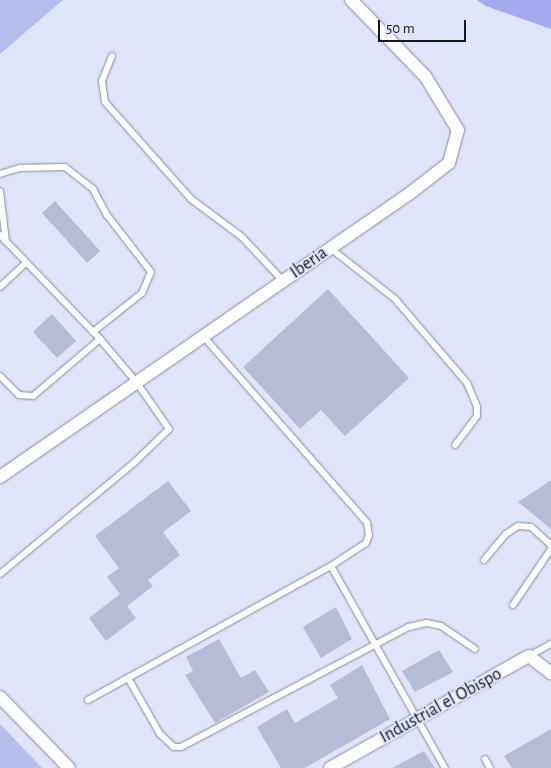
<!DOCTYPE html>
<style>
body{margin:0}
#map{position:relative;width:551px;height:768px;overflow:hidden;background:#e1e5fb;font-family:"Alegreya Sans",sans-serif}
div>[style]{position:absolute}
.green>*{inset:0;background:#b5bdec}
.water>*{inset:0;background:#a0aaec}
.building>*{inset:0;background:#b6bbd6}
.roads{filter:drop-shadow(0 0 1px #8489a2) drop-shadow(0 0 1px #8489a2)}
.lane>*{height:6px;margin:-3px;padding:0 3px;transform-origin:3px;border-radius:3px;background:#fff}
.street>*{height:12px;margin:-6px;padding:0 6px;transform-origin:6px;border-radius:6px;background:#fff}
span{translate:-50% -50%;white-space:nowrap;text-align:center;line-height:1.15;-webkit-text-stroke:4px #e1e5fb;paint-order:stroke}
.street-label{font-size:18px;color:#171922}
.scale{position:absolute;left:378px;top:20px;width:88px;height:22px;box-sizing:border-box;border:2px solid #171922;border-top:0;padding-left:6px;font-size:15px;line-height:18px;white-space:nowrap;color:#171922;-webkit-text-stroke:4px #e1e5fb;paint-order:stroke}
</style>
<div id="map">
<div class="green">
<div style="clip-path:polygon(0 0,63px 0,0 54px)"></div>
<div style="clip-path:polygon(0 724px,42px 768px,0 768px)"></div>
</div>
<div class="water">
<div style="clip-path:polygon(477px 0,551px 0,551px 29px,486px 6px)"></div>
</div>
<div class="building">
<div style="clip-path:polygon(55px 201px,100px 251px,87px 263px,42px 213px)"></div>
<div style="clip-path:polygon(328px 289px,409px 378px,345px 436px,321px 410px,300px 429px,243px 367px)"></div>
<div style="clip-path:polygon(52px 314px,76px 341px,57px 358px,33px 332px)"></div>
<div style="clip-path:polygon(551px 480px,551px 529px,518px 502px)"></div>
<div style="clip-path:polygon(168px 481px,191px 511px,163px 532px,180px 555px,148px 580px,153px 586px,127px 606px,136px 618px,106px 641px,89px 618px,120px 594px,107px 577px,119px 568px,95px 536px)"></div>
<div style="clip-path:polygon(336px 607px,352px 639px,321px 658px,303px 627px)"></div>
<div style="clip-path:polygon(219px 639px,241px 678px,255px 670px,269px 692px,215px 723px,185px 675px,193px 671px,186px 657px)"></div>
<div style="clip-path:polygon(439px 650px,453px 672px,415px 692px,402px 671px)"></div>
<div style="clip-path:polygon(362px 665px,390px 719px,305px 768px,281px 768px,257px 727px,287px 709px,295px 723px,338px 698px,330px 685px)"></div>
<div style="clip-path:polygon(551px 729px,551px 768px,512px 768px,504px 756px)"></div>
<div style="clip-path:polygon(424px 751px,435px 768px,392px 768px)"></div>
</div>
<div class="roads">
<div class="lane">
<div style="left:112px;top:56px;width:27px;rotate:112deg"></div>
<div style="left:102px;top:81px;width:21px;rotate:82deg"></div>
<div style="left:105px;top:102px;width:130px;rotate:48.4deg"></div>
<div style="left:191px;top:199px;width:64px;rotate:36.7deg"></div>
<div style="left:242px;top:237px;width:60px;rotate:47deg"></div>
<div style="left:0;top:174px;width:21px;rotate:-17deg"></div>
<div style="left:20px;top:168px;width:45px;rotate:-1.3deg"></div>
<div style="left:65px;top:167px;width:36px;rotate:38deg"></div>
<div style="left:93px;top:189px;width:30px;rotate:62deg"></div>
<div style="left:107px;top:215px;width:72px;rotate:52.3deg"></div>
<div style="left:151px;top:272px;width:23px;rotate:113deg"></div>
<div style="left:142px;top:293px;width:63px;rotate:141.5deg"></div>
<div style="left:0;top:191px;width:51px;rotate:83.3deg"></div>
<div style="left:0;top:235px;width:144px;rotate:46.1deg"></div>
<div style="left:100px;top:339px;width:57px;rotate:49.9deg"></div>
<div style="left:137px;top:383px;width:56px;rotate:55.2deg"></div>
<div style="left:169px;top:429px;width:47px;rotate:135.9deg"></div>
<div style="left:135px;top:462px;width:175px;rotate:140.3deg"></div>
<div style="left:330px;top:248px;width:83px;rotate:38.1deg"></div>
<div style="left:395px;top:299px;width:111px;rotate:49.4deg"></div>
<div style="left:467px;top:383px;width:26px;rotate:67deg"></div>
<div style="left:477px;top:407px;width:9px;rotate:90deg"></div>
<div style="left:477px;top:416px;width:36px;rotate:127deg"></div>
<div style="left:0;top:287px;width:35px;rotate:-43deg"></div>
<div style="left:203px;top:336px;width:249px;rotate:48.7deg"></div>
<div style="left:367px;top:523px;width:12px;rotate:81deg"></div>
<div style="left:369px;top:535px;width:9px;rotate:111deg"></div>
<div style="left:366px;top:543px;width:42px;rotate:146.7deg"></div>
<div style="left:0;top:376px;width:27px;rotate:45deg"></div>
<div style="left:19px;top:395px;width:14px;rotate:4deg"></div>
<div style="left:33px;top:396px;width:88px;rotate:-40.4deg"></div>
<div style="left:484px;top:560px;width:34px;rotate:-50deg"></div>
<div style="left:506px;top:534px;width:14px;rotate:-34deg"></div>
<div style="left:518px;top:526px;width:13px;rotate:4deg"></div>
<div style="left:531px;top:527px;width:27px;rotate:42deg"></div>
<div style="left:513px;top:605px;width:68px;rotate:-55.8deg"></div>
<div style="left:529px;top:656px;width:25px;rotate:-29deg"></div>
<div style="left:128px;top:678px;width:64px;rotate:60.3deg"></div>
<div style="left:160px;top:734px;width:19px;rotate:43deg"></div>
<div style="left:174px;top:747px;width:7px"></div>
<div style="left:181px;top:747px;width:258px;rotate:-27.8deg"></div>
<div style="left:409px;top:627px;width:18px;rotate:-13deg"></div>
<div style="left:427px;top:623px;width:14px;rotate:12deg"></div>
<div style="left:441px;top:626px;width:41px;rotate:34.1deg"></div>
<div style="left:88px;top:700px;width:277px;rotate:-28.9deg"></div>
<div style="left:331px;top:566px;width:232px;rotate:60.6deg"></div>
<div style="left:485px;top:759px;width:10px;rotate:61deg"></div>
</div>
<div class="street">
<div style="left:0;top:477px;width:497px;rotate:-34.7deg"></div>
<div style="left:409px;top:194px;width:51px;rotate:-37.8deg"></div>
<div style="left:449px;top:163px;width:34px;rotate:-75deg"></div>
<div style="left:458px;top:130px;width:63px;rotate:-121.4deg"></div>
<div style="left:425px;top:76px;width:106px;rotate:-134.2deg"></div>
<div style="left:0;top:697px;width:99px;rotate:45.8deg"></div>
<div style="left:330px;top:768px;width:228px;rotate:-29.4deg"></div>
<div style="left:529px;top:656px;width:28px;rotate:38deg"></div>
</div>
</div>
<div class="street-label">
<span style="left:309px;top:263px;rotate:-35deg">Iberia</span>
<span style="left:441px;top:706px;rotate:-29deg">Industrial el Obispo</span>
</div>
<div class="scale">50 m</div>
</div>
